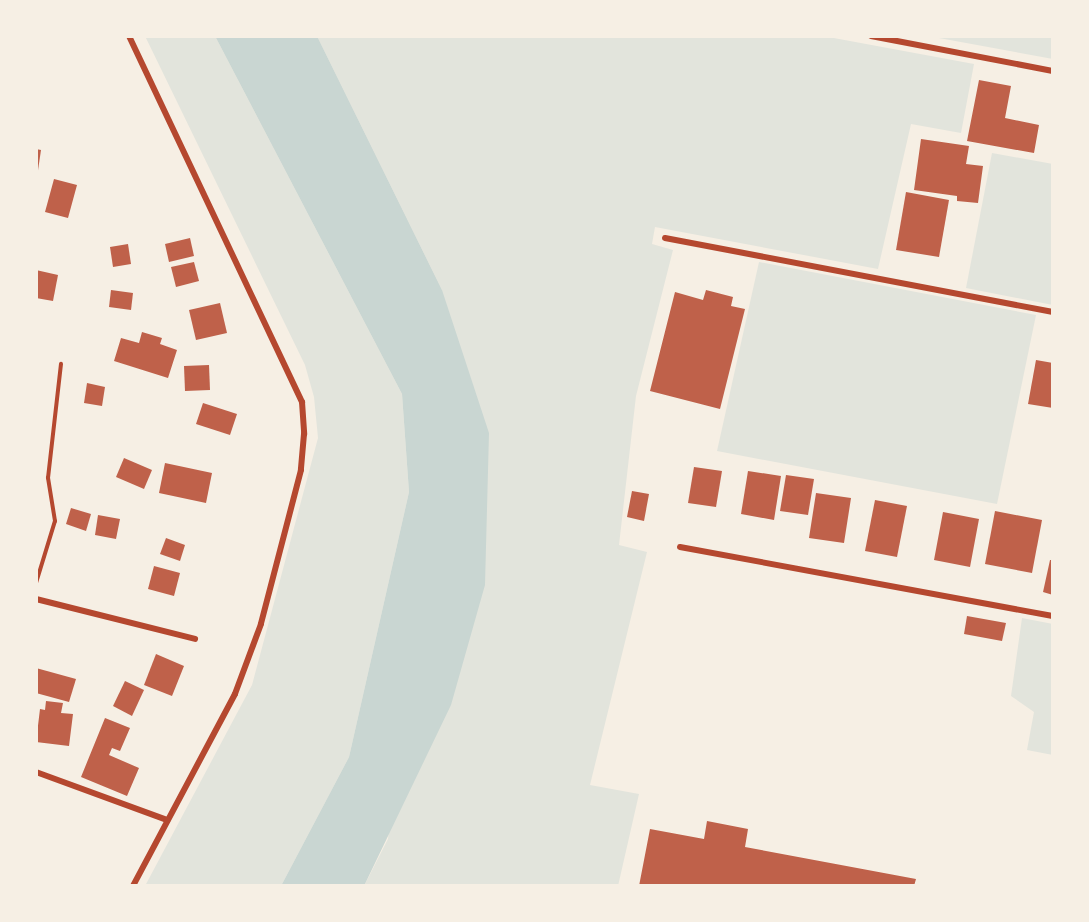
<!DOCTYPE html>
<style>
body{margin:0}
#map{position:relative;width:1089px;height:922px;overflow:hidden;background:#f6efe4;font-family:Signika,sans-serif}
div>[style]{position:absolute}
.green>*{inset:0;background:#e2e4dc}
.water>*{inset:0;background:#c9d6d2}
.building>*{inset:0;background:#bf614a}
.path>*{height:4px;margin:-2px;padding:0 2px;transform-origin:2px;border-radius:2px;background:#b5482f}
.minor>*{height:6px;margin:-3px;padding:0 3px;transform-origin:3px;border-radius:3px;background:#b5482f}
span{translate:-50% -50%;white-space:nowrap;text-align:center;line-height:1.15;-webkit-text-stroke:6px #f6efe4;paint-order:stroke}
.frame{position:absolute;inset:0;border:38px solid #f6efe4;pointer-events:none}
</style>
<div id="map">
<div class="green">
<div style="clip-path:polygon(145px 36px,215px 36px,402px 394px,409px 492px,349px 757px,281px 886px,145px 886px,252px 685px,318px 438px,314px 397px,305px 365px)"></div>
<div style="clip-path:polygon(317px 36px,823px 36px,974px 64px,961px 133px,911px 124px,878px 269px,655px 227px,652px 244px,673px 250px,636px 396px,619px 545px,647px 552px,590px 785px,639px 794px,618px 886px,364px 886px,388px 839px,442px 290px)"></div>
<div style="clip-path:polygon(928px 36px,1053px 36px,1053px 59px)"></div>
<div style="clip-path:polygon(992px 153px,1053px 164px,1053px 305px,966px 288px)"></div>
<div style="clip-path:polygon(759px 262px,1036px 315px,997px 504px,717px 451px)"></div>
<div style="clip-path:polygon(1022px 618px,1053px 624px,1053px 755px,1027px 750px,1034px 712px,1011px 696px)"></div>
</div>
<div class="water">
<div style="clip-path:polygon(215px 36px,317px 36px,442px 290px,489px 433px,485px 585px,451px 705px,364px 886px,281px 886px,349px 757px,409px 492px,402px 394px)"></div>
</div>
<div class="building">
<div style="clip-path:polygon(979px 80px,1011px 86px,1005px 118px,1039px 125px,1034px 153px,967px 141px)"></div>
<div style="clip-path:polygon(921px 139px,969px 146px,966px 164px,983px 166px,978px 203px,957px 201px,957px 196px,914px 190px)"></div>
<div style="clip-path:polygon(36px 149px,41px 150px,37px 177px,36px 177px)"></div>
<div style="clip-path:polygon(54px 179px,77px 185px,68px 218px,45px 212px)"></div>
<div style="clip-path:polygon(906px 192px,949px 200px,939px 257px,896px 250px)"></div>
<div style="clip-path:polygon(190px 238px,194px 256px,169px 262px,165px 244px)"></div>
<div style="clip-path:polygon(128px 244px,131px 264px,113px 267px,110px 247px)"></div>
<div style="clip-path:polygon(194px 262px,199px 281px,176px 287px,171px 267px)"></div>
<div style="clip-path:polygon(36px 270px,58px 275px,53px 301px,36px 298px)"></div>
<div style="clip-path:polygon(111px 290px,133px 293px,131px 310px,109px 307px)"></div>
<div style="clip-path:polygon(706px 290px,733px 297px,731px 306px,745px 309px,720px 409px,650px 391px,675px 292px,703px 300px)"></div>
<div style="clip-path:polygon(220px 303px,227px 333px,196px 340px,189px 310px)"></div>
<div style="clip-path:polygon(142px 332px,162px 338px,160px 344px,177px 350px,168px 378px,114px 361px,121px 338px,139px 343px)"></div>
<div style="clip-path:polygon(1036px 360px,1053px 363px,1053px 408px,1028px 404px)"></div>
<div style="clip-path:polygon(209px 365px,210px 390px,185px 391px,184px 366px)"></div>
<div style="clip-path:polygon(87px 383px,105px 387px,102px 406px,84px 403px)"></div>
<div style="clip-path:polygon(203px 403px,237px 414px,230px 435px,196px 424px)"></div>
<div style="clip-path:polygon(124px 458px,152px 470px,144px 489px,116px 477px)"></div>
<div style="clip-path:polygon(165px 463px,212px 473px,206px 503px,159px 493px)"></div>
<div style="clip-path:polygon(694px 467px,722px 471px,716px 507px,688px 503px)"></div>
<div style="clip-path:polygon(748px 471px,781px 476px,774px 520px,741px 514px)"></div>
<div style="clip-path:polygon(786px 475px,814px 479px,808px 515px,780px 511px)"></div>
<div style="clip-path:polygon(632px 491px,649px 494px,644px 521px,627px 517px)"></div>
<div style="clip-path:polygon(816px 493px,851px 498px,844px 543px,809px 538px)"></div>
<div style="clip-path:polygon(875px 500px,907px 506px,897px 557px,865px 551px)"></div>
<div style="clip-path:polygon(71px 508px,91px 514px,86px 531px,66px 524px)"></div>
<div style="clip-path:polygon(995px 511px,1042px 520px,1032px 573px,985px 564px)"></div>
<div style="clip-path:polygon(943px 512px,979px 519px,970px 567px,934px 560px)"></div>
<div style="clip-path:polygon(98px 515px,120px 519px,116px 539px,95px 535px)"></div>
<div style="clip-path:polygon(166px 538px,185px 545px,180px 561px,160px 554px)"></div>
<div style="clip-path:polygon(1050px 560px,1053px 560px,1053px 595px,1043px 592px)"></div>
<div style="clip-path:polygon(154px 566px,180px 573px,174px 596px,148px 589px)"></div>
<div style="clip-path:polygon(967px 616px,1006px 623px,1002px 641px,964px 634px)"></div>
<div style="clip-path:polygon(156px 654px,184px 666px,172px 696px,144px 685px)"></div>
<div style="clip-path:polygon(36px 668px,76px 679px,69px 702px,36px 693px)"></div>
<div style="clip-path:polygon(125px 681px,144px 690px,132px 716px,113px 706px)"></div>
<div style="clip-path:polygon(46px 701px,63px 703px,61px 713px,73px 714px,69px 746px,36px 742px,40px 709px,45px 710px)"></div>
<div style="clip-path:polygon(105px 718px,130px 728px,120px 751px,112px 748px,109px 755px,139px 768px,127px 796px,81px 777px)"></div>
<div style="clip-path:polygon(707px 821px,748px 829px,745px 847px,916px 879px,914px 886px,639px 886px,650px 829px,704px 839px)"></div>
</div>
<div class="path">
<div style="left:36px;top:583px;width:65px;rotate:-73deg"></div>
<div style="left:55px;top:521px;width:44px;rotate:-99.2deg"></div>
<div style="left:48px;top:478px;width:115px;rotate:-83.5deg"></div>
</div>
<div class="minor">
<div style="left:129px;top:36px;width:405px;rotate:64.7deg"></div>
<div style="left:302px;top:402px;width:32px;rotate:86deg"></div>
<div style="left:304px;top:434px;width:36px;rotate:95deg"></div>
<div style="left:301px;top:470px;width:159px;rotate:104.6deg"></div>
<div style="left:261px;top:624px;width:75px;rotate:110.4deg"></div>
<div style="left:235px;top:694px;width:217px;rotate:118deg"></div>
<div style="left:871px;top:36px;width:185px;rotate:10.9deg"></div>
<div style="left:665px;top:238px;width:395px;rotate:10.8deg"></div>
<div style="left:680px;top:547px;width:379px;rotate:10.5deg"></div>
<div style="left:36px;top:599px;width:164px;rotate:14.1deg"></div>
<div style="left:36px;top:772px;width:140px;rotate:20.1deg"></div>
</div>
<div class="frame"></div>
</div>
